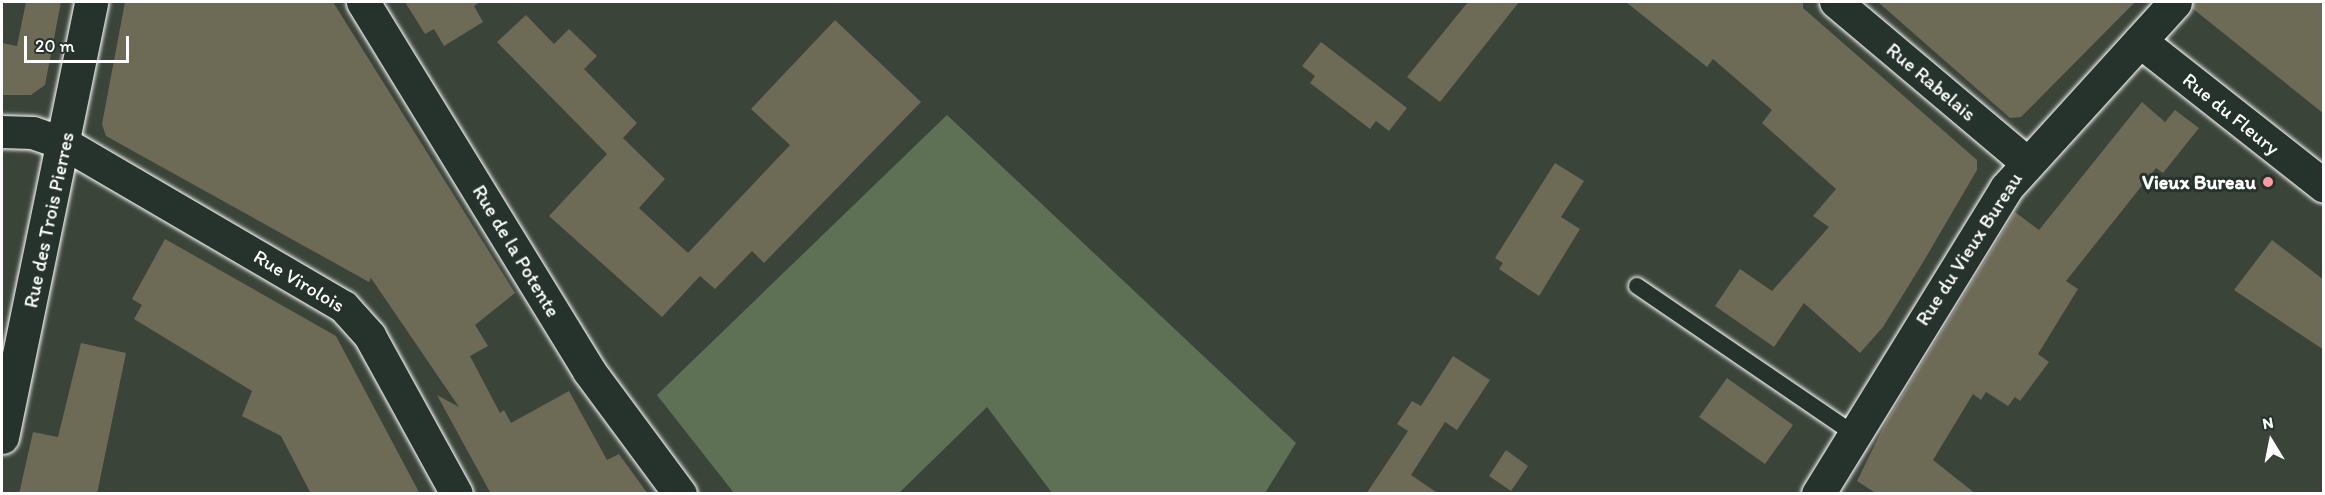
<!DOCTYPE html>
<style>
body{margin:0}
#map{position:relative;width:2325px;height:495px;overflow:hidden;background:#3b4439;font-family:Itim,sans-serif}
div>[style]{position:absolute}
.green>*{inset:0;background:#5f7154}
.building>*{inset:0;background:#6d6a56}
.roads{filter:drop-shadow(0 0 2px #fff) drop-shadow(0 0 2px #fff)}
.lane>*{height:16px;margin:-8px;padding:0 8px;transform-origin:8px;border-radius:8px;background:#26332d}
.street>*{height:32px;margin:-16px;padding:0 16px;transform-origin:16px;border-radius:16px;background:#26332d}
.secondary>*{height:33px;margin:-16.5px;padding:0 16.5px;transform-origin:16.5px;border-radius:16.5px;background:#26332d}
.primary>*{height:33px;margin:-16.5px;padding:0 16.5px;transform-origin:16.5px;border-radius:16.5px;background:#26332d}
.dots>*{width:16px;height:16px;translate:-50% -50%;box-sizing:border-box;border:3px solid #26332d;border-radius:50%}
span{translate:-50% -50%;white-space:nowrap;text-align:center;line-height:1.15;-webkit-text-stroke:6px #26332d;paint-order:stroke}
.street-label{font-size:20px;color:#fff}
.poi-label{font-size:20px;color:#fff;font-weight:700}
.right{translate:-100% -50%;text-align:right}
.frame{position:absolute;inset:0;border:3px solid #fff;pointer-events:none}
.north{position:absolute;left:2241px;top:411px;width:60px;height:60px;-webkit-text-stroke:4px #26332d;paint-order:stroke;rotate:350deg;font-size:16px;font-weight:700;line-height:24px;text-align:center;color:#fff}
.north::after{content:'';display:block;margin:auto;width:21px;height:27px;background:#fff;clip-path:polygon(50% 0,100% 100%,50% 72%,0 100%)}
.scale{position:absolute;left:24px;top:36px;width:105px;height:27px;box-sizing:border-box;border:3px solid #fff;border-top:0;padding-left:8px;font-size:18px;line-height:21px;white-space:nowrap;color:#fff;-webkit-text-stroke:4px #26332d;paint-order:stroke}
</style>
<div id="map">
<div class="green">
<div style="clip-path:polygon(947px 115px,1296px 443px,1265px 493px,1052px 493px,987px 407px,899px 493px,734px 493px,657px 395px)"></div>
</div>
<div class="building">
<div style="clip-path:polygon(26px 2px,61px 2px,45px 85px,31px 95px,2px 95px,2px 43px,17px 46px)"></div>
<div style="clip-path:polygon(125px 2px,333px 2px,515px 293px,475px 325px,488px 346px,470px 356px,500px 413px,504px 410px,511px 423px,569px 391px,607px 460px,619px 454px,648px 494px,491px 494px,437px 395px,459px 407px,371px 278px,369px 282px,106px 136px,102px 124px)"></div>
<div style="clip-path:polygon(405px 2px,480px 2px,474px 6px,483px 22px,444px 46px,434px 29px,425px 34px)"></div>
<div style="clip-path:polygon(1468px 2px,1519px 2px,1440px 102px,1407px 77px)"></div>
<div style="clip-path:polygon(1626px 2px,1803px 2px,1803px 8px,1977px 160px,1977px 170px,1922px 264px,1883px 327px,1860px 353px,1804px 303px,1774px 347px,1715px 306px,1740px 269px,1772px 291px,1829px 227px,1813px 216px,1836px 189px,1762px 123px,1772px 110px,1713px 59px,1707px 67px)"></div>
<div style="clip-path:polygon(1878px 2px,2135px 2px,2021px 117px,2010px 118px)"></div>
<div style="clip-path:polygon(2193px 2px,2324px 2px,2324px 114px,2192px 8px)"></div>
<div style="clip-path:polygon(526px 15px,554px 44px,569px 29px,597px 56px,584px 69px,637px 123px,623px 138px,665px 179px,639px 208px,688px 253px,790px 145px,751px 109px,835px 20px,921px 102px,764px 263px,752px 251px,715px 289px,700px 276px,662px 317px,549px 216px,607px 154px,497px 42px)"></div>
<div style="clip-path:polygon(1321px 42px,1407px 108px,1389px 131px,1376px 121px,1370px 129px,1310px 83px,1315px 76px,1302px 66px)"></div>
<div style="clip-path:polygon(2142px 102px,2165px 122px,2175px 110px,2199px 128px,2163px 173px,2156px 168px,2066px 281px,2078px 289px,2038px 354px,2049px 362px,2020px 401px,2015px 397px,2008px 406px,1986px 392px,1981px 400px,1973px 394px,1933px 460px,1976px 494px,1877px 494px,1857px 481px,1886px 422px,2015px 212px,2039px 230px)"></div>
<div style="clip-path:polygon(1555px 163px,1584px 181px,1561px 217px,1580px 229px,1539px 296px,1499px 269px,1503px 263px,1495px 258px)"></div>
<div style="clip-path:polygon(165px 239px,336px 336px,420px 494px,311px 494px,281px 436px,242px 416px,252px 391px,134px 319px,142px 305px,132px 299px)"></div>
<div style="clip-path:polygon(2272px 240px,2324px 280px,2324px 350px,2234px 290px)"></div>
<div style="clip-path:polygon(81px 343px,126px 353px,97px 494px,19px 494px,33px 432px,58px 437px)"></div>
<div style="clip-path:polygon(1453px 356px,1490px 380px,1457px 430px,1445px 422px,1411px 475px,1439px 494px,1366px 494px,1408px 431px,1397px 424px,1412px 401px,1421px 406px)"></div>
<div style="clip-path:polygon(1727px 378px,1793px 425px,1765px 464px,1699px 417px)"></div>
<div style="clip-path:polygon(1506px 450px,1528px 466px,1511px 491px,1489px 476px)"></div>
</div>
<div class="roads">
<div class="lane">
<div style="left:1637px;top:286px;width:263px;rotate:34.3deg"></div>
</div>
<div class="street">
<div style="left:1836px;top:2px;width:248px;rotate:40.1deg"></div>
<div style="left:2px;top:132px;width:31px;rotate:2deg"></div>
<div style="left:33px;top:133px;width:34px;rotate:19deg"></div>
<div style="left:65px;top:144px;width:323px;rotate:30.3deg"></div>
<div style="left:344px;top:307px;width:39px;rotate:48deg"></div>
<div style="left:370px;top:336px;width:180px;rotate:61.2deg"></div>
</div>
<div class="secondary">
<div style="left:2140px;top:41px;width:234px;rotate:38.2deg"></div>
<div style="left:2px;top:437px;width:444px;rotate:-78.4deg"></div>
<div style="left:1818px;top:494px;width:359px;rotate:-58.4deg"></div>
<div style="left:2006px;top:188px;width:251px;rotate:-47.7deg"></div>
</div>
<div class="primary">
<div style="left:363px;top:2px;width:433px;rotate:58.5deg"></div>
<div style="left:589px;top:371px;width:153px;rotate:53.5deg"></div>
</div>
</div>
<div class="dots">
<div style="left:2268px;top:182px;background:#ff9aa2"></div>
</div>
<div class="street-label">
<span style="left:1931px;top:82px;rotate:40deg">Rue Rabelais</span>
<span style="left:2231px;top:114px;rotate:39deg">Rue du Fleury</span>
<span style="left:49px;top:220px;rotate:-78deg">Rue des Trois Pierres</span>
<span style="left:1969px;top:249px;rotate:-57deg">Rue du Vieux Bureau</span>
<span style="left:516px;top:251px;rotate:59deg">Rue de la Potente</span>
<span style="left:299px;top:281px;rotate:31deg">Rue Virolois</span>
</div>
<div class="poi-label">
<span class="right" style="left:2256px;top:182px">Vieux Bureau</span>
</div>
<div class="frame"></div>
<div class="north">N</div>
<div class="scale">20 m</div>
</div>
